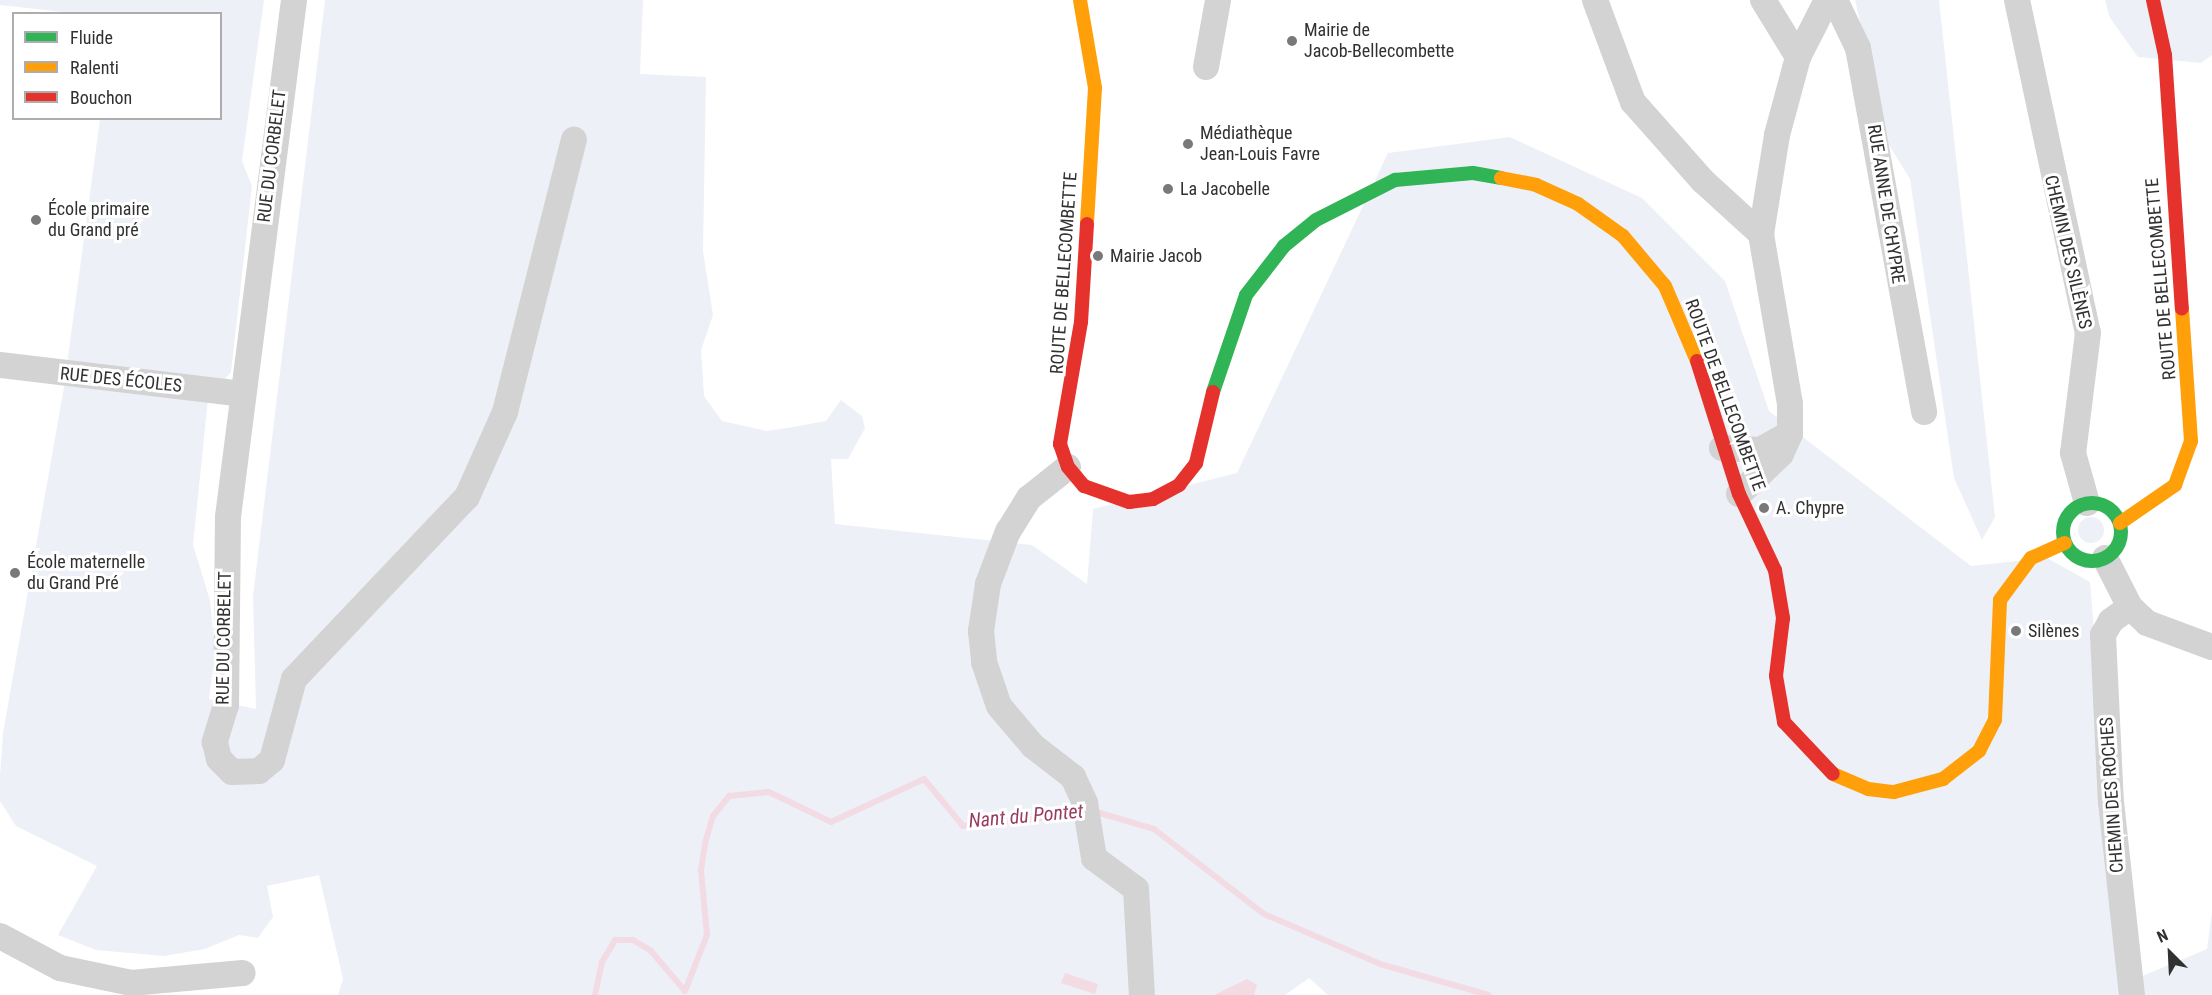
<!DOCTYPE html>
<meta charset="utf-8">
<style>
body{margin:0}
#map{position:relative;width:2212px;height:995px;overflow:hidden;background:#fff;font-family:"Roboto Condensed",sans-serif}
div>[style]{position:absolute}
.green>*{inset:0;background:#edf0f6}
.round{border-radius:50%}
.water>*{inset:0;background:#f3dbe4}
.stream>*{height:6px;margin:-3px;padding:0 3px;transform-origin:3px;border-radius:3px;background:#f3dbe4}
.street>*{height:26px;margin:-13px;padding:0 13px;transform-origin:13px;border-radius:13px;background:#d3d3d3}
.fast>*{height:14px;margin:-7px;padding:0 7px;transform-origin:7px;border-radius:7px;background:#30b455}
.fast>.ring{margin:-7px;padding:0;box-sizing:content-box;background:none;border:14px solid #30b455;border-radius:50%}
.slow>*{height:14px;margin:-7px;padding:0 7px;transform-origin:7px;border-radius:7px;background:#ff9f0a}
.jam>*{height:14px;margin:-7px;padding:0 7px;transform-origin:7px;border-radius:7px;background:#e5322d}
.dots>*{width:16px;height:16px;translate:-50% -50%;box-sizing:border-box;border:3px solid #fff;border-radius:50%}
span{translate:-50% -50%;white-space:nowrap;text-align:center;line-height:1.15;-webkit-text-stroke:6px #fff;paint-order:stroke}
.poi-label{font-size:18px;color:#313131}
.left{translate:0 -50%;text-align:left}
.street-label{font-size:18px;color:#313131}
.water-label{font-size:20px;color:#983b5d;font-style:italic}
.legend{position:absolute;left:12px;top:12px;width:210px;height:108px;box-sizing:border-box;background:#fff;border:2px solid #adadad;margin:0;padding:8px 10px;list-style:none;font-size:18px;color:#313131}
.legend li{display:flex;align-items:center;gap:12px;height:30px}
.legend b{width:30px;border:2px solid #adadad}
.north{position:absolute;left:2140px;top:923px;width:60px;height:60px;-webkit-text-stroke:4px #fff;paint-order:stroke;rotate:336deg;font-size:16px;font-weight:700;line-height:24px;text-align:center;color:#313131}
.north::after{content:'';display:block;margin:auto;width:21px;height:27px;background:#313131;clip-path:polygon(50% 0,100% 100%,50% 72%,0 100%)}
</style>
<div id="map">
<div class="green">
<div style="clip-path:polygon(0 0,264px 0,242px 161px,252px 186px,231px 372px,208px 399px,193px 545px,210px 600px,215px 653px,209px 699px,256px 709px,253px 596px,325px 0,643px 0,640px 74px,706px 77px,703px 251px,713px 315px,701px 350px,704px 396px,722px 421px,767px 431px,793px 427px,826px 421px,841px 400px,862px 416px,865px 428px,848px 459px,831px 459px,835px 524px,1032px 545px,1087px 584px,1093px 509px,1237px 473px,1388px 153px,1510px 137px,1642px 198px,1725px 281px,1769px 411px,1971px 566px,2047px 558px,2090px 582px,2123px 984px,2207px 949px,2212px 912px,2212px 995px,1328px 995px,1309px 978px,1285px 995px,338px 995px,343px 979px,319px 875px,267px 886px,273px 917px,258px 938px,239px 935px,205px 949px,164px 956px,96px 950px,58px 935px,97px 866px,16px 826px,0 801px,0 776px,3px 733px,64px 387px,100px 119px,220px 118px,220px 14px,72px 13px,0 5px)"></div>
<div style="clip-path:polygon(1855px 0,1939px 0,1995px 517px,1982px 540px,1954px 478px,1910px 179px,1889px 145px)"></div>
<div style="clip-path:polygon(2105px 0,2212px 0,2212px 55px,2201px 63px,2138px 57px,2110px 18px)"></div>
<div class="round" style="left:2078px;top:517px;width:26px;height:26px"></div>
</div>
<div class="water">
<div style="clip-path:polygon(1065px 973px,1098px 984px,1095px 994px,1061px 983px)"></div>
<div style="clip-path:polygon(1247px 979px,1257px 985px,1254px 995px,1214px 995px)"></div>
</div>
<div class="stream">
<div style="left:1093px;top:811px;width:64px;rotate:16.4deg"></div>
<div style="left:1154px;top:829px;width:139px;rotate:37.7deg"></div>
<div style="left:1264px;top:914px;width:126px;rotate:23.3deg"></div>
<div style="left:1380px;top:964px;width:113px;rotate:15.9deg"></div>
<div style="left:595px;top:995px;width:34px;rotate:-78deg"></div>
<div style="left:602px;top:962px;width:26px;rotate:-59deg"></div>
<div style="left:615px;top:940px;width:18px"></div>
<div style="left:633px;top:940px;width:21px;rotate:31deg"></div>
<div style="left:651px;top:951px;width:52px;rotate:49.6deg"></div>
<div style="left:685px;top:991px;width:60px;rotate:-68.6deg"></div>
<div style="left:707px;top:935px;width:65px;rotate:-95.3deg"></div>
<div style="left:701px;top:870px;width:30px;rotate:-81deg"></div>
<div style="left:706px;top:840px;width:25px;rotate:-74deg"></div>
<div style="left:713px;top:816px;width:26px;rotate:-51deg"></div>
<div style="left:729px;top:796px;width:40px;rotate:-5.7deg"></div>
<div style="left:769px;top:792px;width:69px;rotate:25.8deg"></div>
<div style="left:831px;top:822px;width:102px;rotate:-24.8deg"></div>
<div style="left:924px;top:779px;width:61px;rotate:50.3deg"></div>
<div style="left:963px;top:826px;width:118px;rotate:-5.9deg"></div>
</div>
<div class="street">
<div style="left:294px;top:0;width:521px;rotate:97.28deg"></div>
<div style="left:228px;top:517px;width:188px;rotate:90.6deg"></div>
<div style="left:226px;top:705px;width:39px;rotate:107deg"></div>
<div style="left:215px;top:742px;width:17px;rotate:77deg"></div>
<div style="left:219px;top:759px;width:18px;rotate:45deg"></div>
<div style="left:232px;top:772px;width:27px;rotate:-2deg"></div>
<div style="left:259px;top:771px;width:17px;rotate:-40deg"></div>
<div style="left:272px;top:760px;width:84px;rotate:-74.8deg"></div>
<div style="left:294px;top:679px;width:251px;rotate:-46.5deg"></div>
<div style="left:467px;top:497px;width:93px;rotate:-65.9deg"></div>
<div style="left:505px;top:412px;width:281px;rotate:-75.8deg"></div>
<div style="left:1595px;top:0;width:109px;rotate:69.6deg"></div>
<div style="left:1633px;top:102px;width:106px;rotate:48.5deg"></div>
<div style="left:1703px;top:181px;width:79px;rotate:42.4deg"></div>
<div style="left:1763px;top:0;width:67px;rotate:58.4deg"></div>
<div style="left:1835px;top:0;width:53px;rotate:64.4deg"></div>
<div style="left:1858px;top:48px;width:370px;rotate:79.7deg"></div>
<div style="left:2017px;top:0;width:340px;rotate:78deg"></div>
<div style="left:2088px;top:333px;width:121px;rotate:97.1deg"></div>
<div style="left:2073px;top:453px;width:52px;rotate:74.4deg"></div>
<div style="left:1206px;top:67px;width:68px;rotate:-79.8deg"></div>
<div style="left:0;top:365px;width:244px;rotate:6.8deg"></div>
<div style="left:1722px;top:448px;width:38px;rotate:3deg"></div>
<div style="left:1760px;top:450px;width:33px;rotate:-29deg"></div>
<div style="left:1068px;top:467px;width:50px;rotate:141.5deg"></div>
<div style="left:1029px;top:498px;width:39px;rotate:122deg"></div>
<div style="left:1008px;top:531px;width:57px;rotate:110.7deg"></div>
<div style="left:988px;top:584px;width:48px;rotate:98.5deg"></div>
<div style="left:981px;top:631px;width:31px;rotate:84deg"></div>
<div style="left:984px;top:662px;width:46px;rotate:71.2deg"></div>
<div style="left:999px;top:706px;width:52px;rotate:49.6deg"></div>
<div style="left:1033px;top:746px;width:51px;rotate:37.8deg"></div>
<div style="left:1073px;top:777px;width:29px;rotate:65deg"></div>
<div style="left:1085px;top:803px;width:56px;rotate:80.7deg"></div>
<div style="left:1094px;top:858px;width:52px;rotate:36.4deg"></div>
<div style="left:1136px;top:889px;width:106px;rotate:86.8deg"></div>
<div style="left:1739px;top:494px;width:58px;rotate:-43.6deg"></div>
<div style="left:1781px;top:454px;width:22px;rotate:-66deg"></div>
<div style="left:1790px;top:434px;width:30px;rotate:-90deg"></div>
<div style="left:1790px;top:404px;width:172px;rotate:-99.7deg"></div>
<div style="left:1761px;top:234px;width:100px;rotate:-80.8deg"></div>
<div style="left:1777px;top:135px;width:81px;rotate:-74.9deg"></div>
<div style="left:1798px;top:57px;width:64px;rotate:-63deg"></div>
<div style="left:2105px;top:558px;width:55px;rotate:63deg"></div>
<div style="left:2130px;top:607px;width:23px;rotate:43deg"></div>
<div style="left:2147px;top:623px;width:69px;rotate:20.3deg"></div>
<div style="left:2130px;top:607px;width:24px;rotate:144deg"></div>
<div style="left:2111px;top:621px;width:16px;rotate:120deg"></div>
<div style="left:2103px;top:635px;width:167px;rotate:87.3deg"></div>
<div style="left:2111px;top:802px;width:194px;rotate:83.8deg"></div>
<div style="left:0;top:936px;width:68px;rotate:28.1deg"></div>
<div style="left:60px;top:968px;width:73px;rotate:11.9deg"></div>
<div style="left:131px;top:983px;width:112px;rotate:-5.1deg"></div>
</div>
<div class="fast">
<div style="left:1213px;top:392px;width:102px;rotate:-71.2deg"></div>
<div style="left:1246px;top:295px;width:62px;rotate:-52.2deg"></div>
<div style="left:1284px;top:246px;width:41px;rotate:-39.1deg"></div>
<div style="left:1316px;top:220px;width:89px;rotate:-26.9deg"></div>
<div style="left:1395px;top:180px;width:78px;rotate:-5.1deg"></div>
<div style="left:1473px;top:173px;width:28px;rotate:10deg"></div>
<div class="ring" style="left:2063px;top:503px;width:44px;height:44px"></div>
</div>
<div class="slow">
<div style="left:1080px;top:0;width:89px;rotate:80.3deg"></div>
<div style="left:1095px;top:88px;width:136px;rotate:93.4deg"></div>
<div style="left:1501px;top:178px;width:36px;rotate:11deg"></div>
<div style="left:1536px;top:185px;width:46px;rotate:24.3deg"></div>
<div style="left:1578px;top:204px;width:55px;rotate:35.4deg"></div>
<div style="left:1623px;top:236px;width:65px;rotate:50deg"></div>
<div style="left:1665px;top:286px;width:82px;rotate:66.9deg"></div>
<div style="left:2120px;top:523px;width:67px;rotate:-34.6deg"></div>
<div style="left:2175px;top:485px;width:47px;rotate:-70deg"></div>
<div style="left:2191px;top:441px;width:133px;rotate:-93.9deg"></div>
<div style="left:1833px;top:774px;width:38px;rotate:23deg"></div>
<div style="left:1868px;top:789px;width:26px;rotate:7deg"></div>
<div style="left:1894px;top:792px;width:51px;rotate:-14.9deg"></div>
<div style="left:1943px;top:779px;width:46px;rotate:-37.9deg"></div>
<div style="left:1979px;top:751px;width:35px;rotate:-63deg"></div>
<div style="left:1995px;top:720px;width:120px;rotate:-87.6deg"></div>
<div style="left:2000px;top:600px;width:52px;rotate:-53.6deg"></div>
<div style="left:2031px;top:558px;width:37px;rotate:-24deg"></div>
</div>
<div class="jam">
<div style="left:2153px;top:0;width:56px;rotate:77.7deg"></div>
<div style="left:2165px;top:55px;width:254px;rotate:86.2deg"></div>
<div style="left:1087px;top:224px;width:98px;rotate:93.5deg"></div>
<div style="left:1081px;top:322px;width:124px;rotate:99.8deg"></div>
<div style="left:1060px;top:444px;width:24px;rotate:71deg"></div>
<div style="left:1068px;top:467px;width:25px;rotate:50deg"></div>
<div style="left:1084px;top:486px;width:48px;rotate:19.6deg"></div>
<div style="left:1129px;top:502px;width:24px;rotate:-7deg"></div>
<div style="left:1153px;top:499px;width:30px;rotate:-28deg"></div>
<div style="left:1179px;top:485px;width:28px;rotate:-52deg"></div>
<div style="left:1196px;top:463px;width:73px;rotate:-76.5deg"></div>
<div style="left:1697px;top:361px;width:139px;rotate:72.5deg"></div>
<div style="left:1739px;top:494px;width:84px;rotate:64.7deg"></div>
<div style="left:1775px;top:570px;width:49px;rotate:80.5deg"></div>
<div style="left:1783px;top:618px;width:58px;rotate:96.9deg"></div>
<div style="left:1776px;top:676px;width:47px;rotate:80.1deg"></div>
<div style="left:1784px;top:722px;width:71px;rotate:46.7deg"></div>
</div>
<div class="dots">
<div style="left:1292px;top:41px;background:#797979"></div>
<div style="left:1188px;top:144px;background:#797979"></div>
<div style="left:1168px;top:189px;background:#797979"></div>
<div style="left:36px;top:220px;background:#797979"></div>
<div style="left:1098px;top:256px;background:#797979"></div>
<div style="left:1764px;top:508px;background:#797979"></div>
<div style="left:15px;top:573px;background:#797979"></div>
<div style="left:2016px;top:631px;background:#797979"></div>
</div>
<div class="poi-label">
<span class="left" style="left:1304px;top:41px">Mairie de<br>Jacob-Bellecombette</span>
<span class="left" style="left:1200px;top:144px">Médiathèque<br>Jean-Louis Favre</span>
<span class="left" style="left:1180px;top:189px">La Jacobelle</span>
<span class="left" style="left:48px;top:220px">École primaire<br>du Grand pré</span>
<span class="left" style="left:1110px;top:256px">Mairie Jacob</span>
<span class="left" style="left:1776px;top:508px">A. Chypre</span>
<span class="left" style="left:27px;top:573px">École maternelle<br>du Grand Pré</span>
<span class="left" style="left:2028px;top:631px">Silènes</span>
</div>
<div class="street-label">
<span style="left:272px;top:156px;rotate:-83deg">RUE DU CORBELET</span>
<span style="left:1886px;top:204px;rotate:81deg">RUE ANNE DE CHYPRE</span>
<span style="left:2068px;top:252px;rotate:77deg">CHEMIN DES SILÈNES</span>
<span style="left:1064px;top:273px;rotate:-86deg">ROUTE DE BELLECOMBETTE</span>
<span style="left:2161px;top:279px;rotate:-95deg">ROUTE DE BELLECOMBETTE</span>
<span style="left:121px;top:380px;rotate:6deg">RUE DES ÉCOLES</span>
<span style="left:1725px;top:395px;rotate:70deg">ROUTE DE BELLECOMBETTE</span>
<span style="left:224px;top:638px;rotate:-89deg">RUE DU CORBELET</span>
<span style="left:2112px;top:795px;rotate:-94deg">CHEMIN DES ROCHES</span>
</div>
<div class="water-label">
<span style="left:1026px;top:816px;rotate:-5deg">Nant du Pontet</span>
</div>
<ul class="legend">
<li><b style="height:8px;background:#30b455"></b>Fluide</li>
<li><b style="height:8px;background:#ff9f0a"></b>Ralenti</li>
<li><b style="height:8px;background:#e5322d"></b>Bouchon</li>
</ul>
<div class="north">N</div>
</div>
